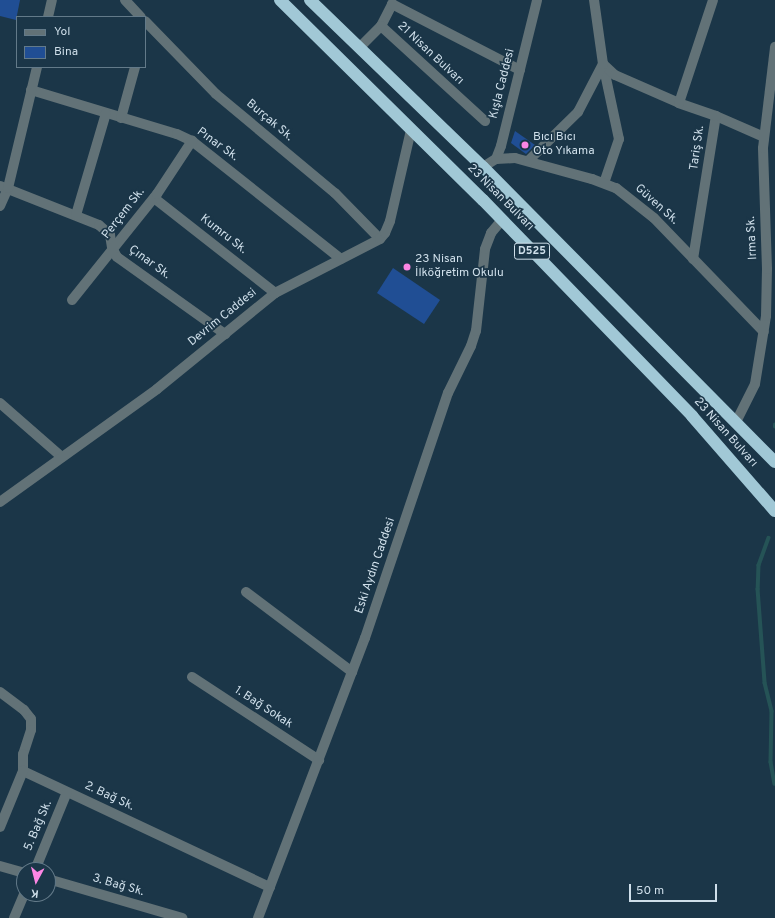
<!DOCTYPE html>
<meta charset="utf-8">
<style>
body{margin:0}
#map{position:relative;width:775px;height:918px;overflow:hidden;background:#1b3648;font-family:Overpass,sans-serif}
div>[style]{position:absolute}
.stream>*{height:3.5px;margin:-1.75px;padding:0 1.75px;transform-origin:1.75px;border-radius:1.75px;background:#255356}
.building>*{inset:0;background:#204e94}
.minor>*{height:10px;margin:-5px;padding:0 5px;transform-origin:5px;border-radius:5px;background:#627277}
.highway>*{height:12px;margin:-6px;padding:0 6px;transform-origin:6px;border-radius:6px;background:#a1c8d6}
.dots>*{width:11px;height:11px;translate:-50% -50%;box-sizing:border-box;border:2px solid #1b3648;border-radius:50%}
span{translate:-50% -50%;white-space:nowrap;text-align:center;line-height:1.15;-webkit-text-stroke:3.5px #1b3648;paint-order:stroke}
.shield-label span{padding:1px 3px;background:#1b3648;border:1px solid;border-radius:3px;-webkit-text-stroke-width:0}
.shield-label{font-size:11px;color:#cfdfea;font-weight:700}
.street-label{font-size:12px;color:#cfdfea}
.poi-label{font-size:12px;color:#cfdfea}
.left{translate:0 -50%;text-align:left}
.legend{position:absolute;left:16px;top:16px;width:130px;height:52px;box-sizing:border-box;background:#1b3648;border:1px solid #637a89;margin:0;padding:5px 7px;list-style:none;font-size:12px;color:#cfdfea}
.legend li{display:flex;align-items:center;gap:8px;height:20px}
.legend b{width:20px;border:1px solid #637a89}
.north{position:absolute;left:16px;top:862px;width:40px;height:40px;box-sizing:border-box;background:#1b3648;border:1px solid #637a89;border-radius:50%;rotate:187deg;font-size:11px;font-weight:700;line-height:16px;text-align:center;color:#cfdfea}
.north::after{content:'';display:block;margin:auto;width:14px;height:18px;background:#fc86e4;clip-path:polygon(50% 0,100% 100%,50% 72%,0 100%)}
.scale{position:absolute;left:629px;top:884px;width:88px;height:18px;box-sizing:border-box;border:2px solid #cfdfea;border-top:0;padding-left:5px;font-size:12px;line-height:14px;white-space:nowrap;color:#cfdfea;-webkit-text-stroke:3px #1b3648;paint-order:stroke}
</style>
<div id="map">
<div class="stream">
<div style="left:775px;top:427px;width:2px;rotate:-90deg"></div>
<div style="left:769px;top:538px;width:29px;rotate:110deg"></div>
<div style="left:759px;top:565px;width:24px;rotate:92deg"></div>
<div style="left:758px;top:589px;width:94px;rotate:85.7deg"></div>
<div style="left:765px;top:683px;width:29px;rotate:76deg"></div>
<div style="left:772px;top:711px;width:51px;rotate:91.1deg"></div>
<div style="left:771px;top:762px;width:22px;rotate:80deg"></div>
</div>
<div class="building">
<div style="clip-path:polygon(0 0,20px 0,16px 20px,0 16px)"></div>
<div style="clip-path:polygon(515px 131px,535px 145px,526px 154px,511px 143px)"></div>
<div style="clip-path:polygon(393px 268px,440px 300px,424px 324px,377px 293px)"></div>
</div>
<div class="minor">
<div style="left:125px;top:0;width:23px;rotate:47deg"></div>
<div style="left:48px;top:17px;width:17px;rotate:-77deg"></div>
<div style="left:145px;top:21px;width:102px;rotate:45.8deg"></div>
<div style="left:216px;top:94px;width:155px;rotate:39.8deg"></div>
<div style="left:335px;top:193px;width:64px;rotate:45.6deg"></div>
<div style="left:381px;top:26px;width:25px;rotate:-63deg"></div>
<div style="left:392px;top:4px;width:144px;rotate:27.3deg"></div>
<div style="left:359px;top:48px;width:31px;rotate:-45deg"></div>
<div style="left:381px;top:26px;width:141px;rotate:42.4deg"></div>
<div style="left:603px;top:64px;width:77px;rotate:78deg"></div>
<div style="left:619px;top:139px;width:46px;rotate:108.8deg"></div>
<div style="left:603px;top:64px;width:16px;rotate:43deg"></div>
<div style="left:615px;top:75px;width:70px;rotate:23.6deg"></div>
<div style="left:31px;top:90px;width:152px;rotate:16.8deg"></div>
<div style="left:177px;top:134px;width:17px;rotate:25deg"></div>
<div style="left:192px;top:141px;width:190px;rotate:38.4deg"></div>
<div style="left:716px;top:116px;width:52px;rotate:23.6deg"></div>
<div style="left:121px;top:118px;width:53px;rotate:-74.6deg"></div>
<div style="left:496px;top:159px;width:19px;rotate:-3deg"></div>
<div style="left:515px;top:158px;width:80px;rotate:15.3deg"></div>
<div style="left:592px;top:179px;width:26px;rotate:21deg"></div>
<div style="left:616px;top:188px;width:48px;rotate:38.3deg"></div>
<div style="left:654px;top:218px;width:158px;rotate:46deg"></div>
<div style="left:528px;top:161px;width:70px;rotate:-44.4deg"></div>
<div style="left:578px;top:112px;width:54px;rotate:-62.5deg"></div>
<div style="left:603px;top:64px;width:65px;rotate:-98deg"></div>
<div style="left:483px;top:167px;width:15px;rotate:-32deg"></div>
<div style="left:496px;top:159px;width:14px;rotate:-69deg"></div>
<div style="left:501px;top:146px;width:150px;rotate:-76.1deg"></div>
<div style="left:0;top:186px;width:106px;rotate:21.5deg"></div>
<div style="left:99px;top:225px;width:15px;rotate:42deg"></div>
<div style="left:110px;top:235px;width:13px;rotate:81deg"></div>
<div style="left:112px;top:248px;width:10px;rotate:61deg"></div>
<div style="left:117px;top:257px;width:133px;rotate:35.5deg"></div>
<div style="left:154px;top:198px;width:154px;rotate:38.1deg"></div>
<div style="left:0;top:206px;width:20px;rotate:-66deg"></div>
<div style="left:8px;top:188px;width:124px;rotate:-76.5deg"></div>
<div style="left:76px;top:215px;width:106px;rotate:-73.6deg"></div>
<div style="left:693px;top:259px;width:145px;rotate:-80.9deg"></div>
<div style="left:716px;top:116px;width:39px;rotate:-161deg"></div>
<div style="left:679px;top:103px;width:108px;rotate:-71.7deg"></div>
<div style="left:72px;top:300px;width:136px;rotate:-51.3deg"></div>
<div style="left:157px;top:194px;width:64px;rotate:-56.6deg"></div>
<div style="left:0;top:403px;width:82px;rotate:41.1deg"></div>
<div style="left:736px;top:422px;width:42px;rotate:-63.4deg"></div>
<div style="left:755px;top:384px;width:69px;rotate:-80.8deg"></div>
<div style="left:766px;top:316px;width:47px;rotate:-88.8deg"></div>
<div style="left:767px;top:269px;width:121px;rotate:-91.9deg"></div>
<div style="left:763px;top:148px;width:102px;rotate:-83.2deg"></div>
<div style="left:0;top:502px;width:193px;rotate:-35.7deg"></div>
<div style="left:157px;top:389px;width:152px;rotate:-39.1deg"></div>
<div style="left:275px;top:293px;width:118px;rotate:-27.2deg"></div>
<div style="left:380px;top:239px;width:8px;rotate:-50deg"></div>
<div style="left:385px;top:233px;width:13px;rotate:-67deg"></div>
<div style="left:390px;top:221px;width:93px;rotate:-77deg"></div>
<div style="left:246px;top:592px;width:133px;rotate:37deg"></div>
<div style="left:192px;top:677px;width:152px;rotate:33.2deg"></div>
<div style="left:0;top:692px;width:30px;rotate:37deg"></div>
<div style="left:24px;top:710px;width:11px;rotate:52deg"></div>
<div style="left:31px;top:719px;width:11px;rotate:90deg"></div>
<div style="left:31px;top:730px;width:25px;rotate:108deg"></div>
<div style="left:23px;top:754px;width:17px;rotate:90deg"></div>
<div style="left:23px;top:771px;width:273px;rotate:25.2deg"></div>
<div style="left:0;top:827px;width:61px;rotate:-67.7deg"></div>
<div style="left:0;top:866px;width:25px;rotate:16deg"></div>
<div style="left:35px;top:870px;width:84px;rotate:-67.7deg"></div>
<div style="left:48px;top:879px;width:140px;rotate:16.2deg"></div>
<div style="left:14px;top:918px;width:26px;rotate:-67deg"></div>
<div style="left:258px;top:918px;width:300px;rotate:-69.1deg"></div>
<div style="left:365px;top:638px;width:259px;rotate:-71.3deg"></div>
<div style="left:448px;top:393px;width:52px;rotate:-63.9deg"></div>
<div style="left:471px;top:346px;width:16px;rotate:-72deg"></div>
<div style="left:476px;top:331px;width:82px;rotate:-83.7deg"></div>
<div style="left:485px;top:249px;width:17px;rotate:-69deg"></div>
<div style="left:491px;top:233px;width:17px;rotate:-50deg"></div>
</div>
<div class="highway">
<div style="left:280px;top:0;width:285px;rotate:44.6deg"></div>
<div style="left:483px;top:200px;width:301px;rotate:45.9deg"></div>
<div style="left:692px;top:416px;width:126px;rotate:48.9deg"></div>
<div style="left:310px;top:0;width:240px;rotate:44deg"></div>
<div style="left:483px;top:167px;width:415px;rotate:45.3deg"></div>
</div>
<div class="dots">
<div style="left:525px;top:145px;background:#fc86e4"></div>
<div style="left:407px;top:267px;background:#fc86e4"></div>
</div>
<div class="shield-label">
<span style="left:532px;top:251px">D525</span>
</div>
<div class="street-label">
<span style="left:430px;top:54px;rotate:43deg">21 Nisan Bulvarı</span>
<span style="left:503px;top:84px;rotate:-76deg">Kışla Caddesi</span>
<span style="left:269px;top:121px;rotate:40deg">Burçak Sk.</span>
<span style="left:217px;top:145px;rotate:36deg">Pınar Sk.</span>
<span style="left:698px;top:148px;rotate:-82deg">Tariş Sk.</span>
<span style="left:500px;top:198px;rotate:45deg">23 Nisan Bulvarı</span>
<span style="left:656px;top:205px;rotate:42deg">Güven Sk.</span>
<span style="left:124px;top:214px;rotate:-52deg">Perçem Sk.</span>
<span style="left:223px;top:235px;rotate:38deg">Kumru Sk.</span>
<span style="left:753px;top:238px;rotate:-93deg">Irma Sk.</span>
<span style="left:149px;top:263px;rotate:36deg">Çınar Sk.</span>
<span style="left:223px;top:318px;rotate:-39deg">Devrim Caddesi</span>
<span style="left:725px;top:433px;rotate:48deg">23 Nisan Bulvarı</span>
<span style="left:376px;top:566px;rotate:-71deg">Eski Aydın Caddesi</span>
<span style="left:263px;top:708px;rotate:33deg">1. Bağ Sokak</span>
<span style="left:109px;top:797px;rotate:25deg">2. Bağ Sk.</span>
<span style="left:39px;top:826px;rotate:-67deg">5. Bağ Sk.</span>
<span style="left:118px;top:886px;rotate:16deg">3. Bağ Sk.</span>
</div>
<div class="poi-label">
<span class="left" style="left:533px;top:145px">Bıcı Bıcı<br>Oto Yıkama</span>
<span class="left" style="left:415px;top:267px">23 Nisan<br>İlköğretim Okulu</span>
</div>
<ul class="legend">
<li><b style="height:5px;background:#627277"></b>Yol</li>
<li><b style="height:11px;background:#204e94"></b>Bina</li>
</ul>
<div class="north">K</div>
<div class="scale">50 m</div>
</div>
